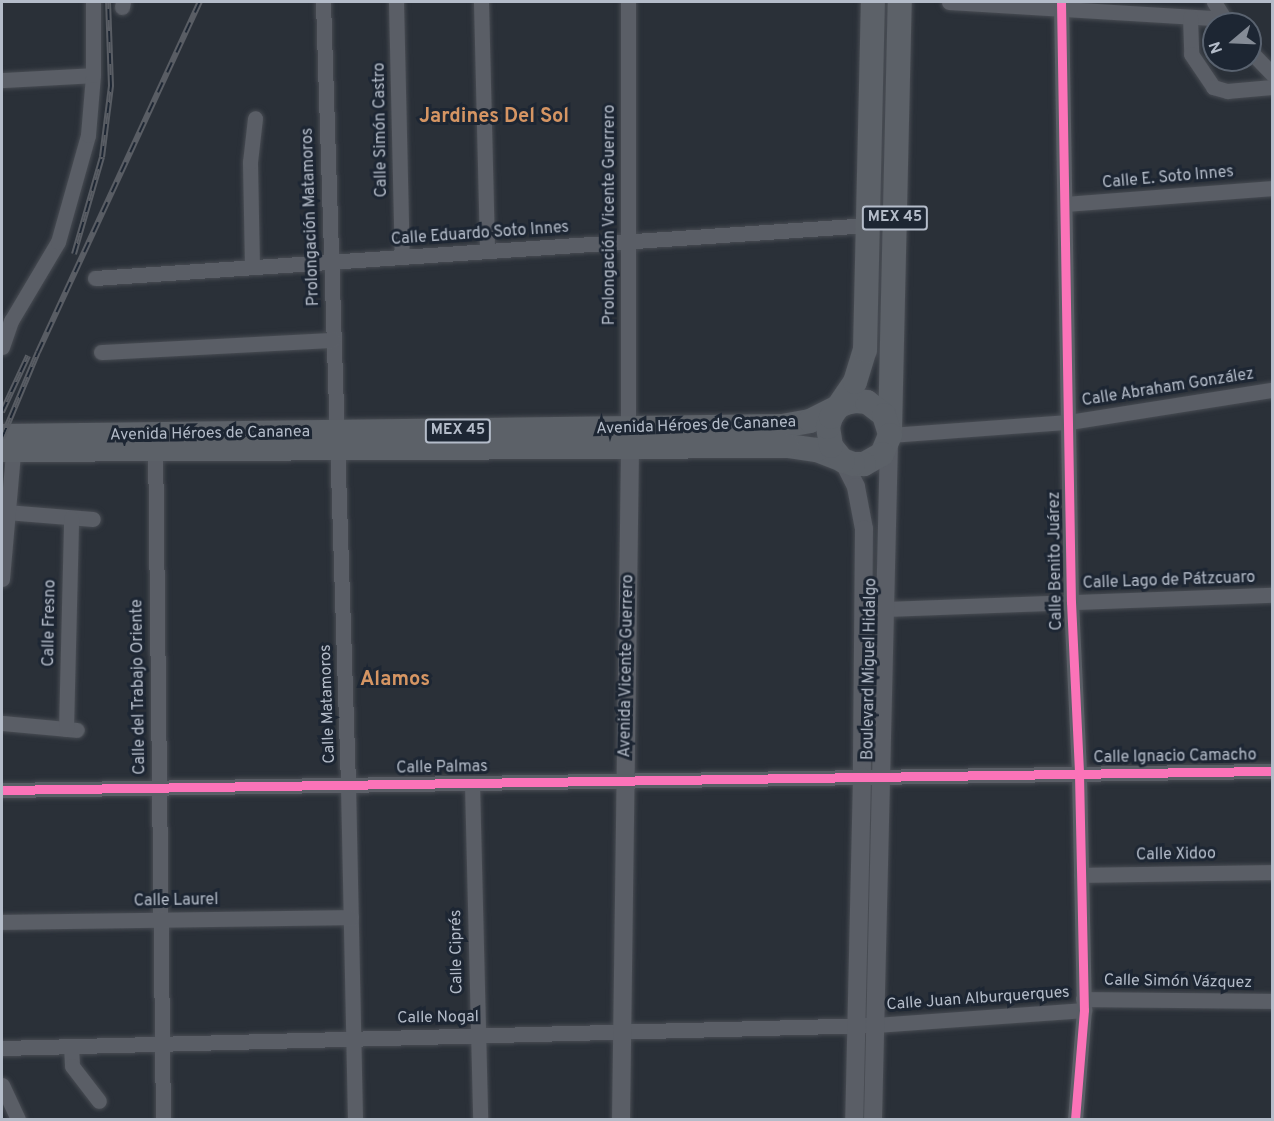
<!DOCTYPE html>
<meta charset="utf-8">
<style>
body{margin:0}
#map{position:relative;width:1274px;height:1121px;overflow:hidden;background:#2a3038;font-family:Overpass,sans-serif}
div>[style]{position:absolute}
.roads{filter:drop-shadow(0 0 2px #484c53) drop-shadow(0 0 2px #484c53)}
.minor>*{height:15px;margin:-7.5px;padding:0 7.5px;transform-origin:7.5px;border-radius:7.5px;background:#5a5e66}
.tertiary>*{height:18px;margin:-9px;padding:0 9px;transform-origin:9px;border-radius:9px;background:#5a5e66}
.primary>*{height:24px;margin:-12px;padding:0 12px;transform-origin:12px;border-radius:12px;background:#5c6168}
.rail>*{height:6px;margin-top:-3px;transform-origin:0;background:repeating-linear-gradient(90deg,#1d2633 0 11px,#595d64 0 22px);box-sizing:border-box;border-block:2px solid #595d64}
.cycleway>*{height:9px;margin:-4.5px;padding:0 4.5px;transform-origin:4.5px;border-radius:4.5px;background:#fb73b8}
span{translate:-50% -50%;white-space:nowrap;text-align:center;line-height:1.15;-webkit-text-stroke:6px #1d2633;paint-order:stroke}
.shield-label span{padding:2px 4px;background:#1d2633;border:2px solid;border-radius:4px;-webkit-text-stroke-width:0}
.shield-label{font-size:15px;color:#b4bcc9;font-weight:700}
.street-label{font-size:16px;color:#b4bcc9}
.quarter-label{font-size:20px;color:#d59563;font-weight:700}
.frame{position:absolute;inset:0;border:3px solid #b4bcc9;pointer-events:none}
.north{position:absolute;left:1202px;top:12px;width:60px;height:60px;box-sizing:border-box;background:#1d2633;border:2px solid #59626f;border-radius:50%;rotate:251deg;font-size:16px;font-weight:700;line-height:24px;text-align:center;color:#b4bcc9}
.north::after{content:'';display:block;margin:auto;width:21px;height:27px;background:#848b96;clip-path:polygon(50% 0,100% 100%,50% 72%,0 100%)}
</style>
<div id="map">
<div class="roads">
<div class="minor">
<div style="left:323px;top:2px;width:783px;rotate:88.17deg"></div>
<div style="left:348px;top:785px;width:335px;rotate:88.8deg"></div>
<div style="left:396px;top:2px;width:255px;rotate:88.7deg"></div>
<div style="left:481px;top:2px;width:249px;rotate:88.6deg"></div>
<div style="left:949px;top:2px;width:276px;rotate:3.5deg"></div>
<div style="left:1061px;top:2px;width:600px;rotate:89.05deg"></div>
<div style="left:1071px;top:602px;width:172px;rotate:87.3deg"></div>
<div style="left:1079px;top:774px;width:236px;rotate:88.8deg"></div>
<div style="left:1084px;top:1010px;width:110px;rotate:94.7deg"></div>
<div style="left:1214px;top:2px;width:26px;rotate:58deg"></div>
<div style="left:122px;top:7px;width:5px;rotate:-79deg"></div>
<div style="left:1190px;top:17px;width:37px;rotate:88deg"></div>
<div style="left:1191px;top:54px;width:40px;rotate:56deg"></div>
<div style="left:1213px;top:87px;width:15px;rotate:16deg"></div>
<div style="left:1227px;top:91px;width:45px;rotate:-5.1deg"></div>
<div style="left:1250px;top:51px;width:32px;rotate:46deg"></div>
<div style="left:2px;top:80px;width:91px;rotate:-3.1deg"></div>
<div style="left:1066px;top:204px;width:207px;rotate:-4.4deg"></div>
<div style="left:252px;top:267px;width:105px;rotate:-91.1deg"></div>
<div style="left:250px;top:162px;width:44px;rotate:-83.5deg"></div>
<div style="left:95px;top:278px;width:775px;rotate:-3.92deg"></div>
<div style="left:2px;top:347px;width:28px;rotate:-71deg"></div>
<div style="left:11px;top:321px;width:92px;rotate:-59.3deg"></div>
<div style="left:58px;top:242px;width:111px;rotate:-74.3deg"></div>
<div style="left:88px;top:135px;width:60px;rotate:-85.2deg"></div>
<div style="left:93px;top:75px;width:73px;rotate:-90deg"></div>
<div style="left:101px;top:352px;width:232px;rotate:-3deg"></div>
<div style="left:628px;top:429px;width:427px;rotate:-90deg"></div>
<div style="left:890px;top:435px;width:179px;rotate:-4.2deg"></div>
<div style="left:1069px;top:422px;width:206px;rotate:-9deg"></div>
<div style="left:155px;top:440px;width:680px;rotate:89.33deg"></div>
<div style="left:6px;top:512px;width:87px;rotate:4.6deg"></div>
<div style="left:2px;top:579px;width:138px;rotate:-85deg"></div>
<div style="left:886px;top:609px;width:386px;rotate:-2.1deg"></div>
<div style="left:2px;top:723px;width:75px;rotate:5.3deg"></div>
<div style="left:66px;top:729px;width:211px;rotate:-88.6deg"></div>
<div style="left:472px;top:783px;width:337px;rotate:88.6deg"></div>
<div style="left:2px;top:790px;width:1270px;rotate:-0.86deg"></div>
<div style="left:1081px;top:875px;width:191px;rotate:-0.9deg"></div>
<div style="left:2px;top:922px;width:349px;rotate:-0.8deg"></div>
<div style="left:1083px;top:999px;width:189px;rotate:0.6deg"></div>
<div style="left:71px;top:1046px;width:20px;rotate:87deg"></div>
<div style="left:72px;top:1066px;width:44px;rotate:52.4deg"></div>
<div style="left:2px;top:1048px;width:874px;rotate:-1.51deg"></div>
<div style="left:876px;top:1025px;width:209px;rotate:-4.1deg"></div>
<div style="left:2px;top:1085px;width:38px;rotate:65deg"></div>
</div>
<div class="tertiary">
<div style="left:843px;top:461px;width:29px;rotate:63deg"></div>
<div style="left:856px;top:487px;width:43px;rotate:79.2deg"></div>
<div style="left:864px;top:529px;width:248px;rotate:90.5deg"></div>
<div style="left:862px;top:777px;width:343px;rotate:91.3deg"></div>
<div style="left:621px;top:1120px;width:674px;rotate:-89.23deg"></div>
<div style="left:630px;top:446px;width:12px;rotate:-99deg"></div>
<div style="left:873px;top:1120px;width:679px;rotate:-88.65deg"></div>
</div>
<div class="primary">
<div style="left:890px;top:430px;width:428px;rotate:-88.7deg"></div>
<div style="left:2px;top:436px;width:780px;rotate:-0.73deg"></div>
<div style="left:782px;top:426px;width:28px;rotate:-10deg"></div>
<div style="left:810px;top:421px;width:40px;rotate:-26.6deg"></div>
<div style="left:846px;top:403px;width:10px;rotate:-11deg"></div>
<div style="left:856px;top:401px;width:11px;rotate:5deg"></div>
<div style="left:867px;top:402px;width:21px;rotate:37deg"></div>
<div style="left:884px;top:415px;width:21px;rotate:73deg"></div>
<div style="left:890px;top:435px;width:21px;rotate:113deg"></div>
<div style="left:882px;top:454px;width:21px;rotate:151deg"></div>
<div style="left:864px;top:464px;width:11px;rotate:180deg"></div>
<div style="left:853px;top:464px;width:40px;rotate:-159deg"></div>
<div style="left:816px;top:450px;width:29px;rotate:-172deg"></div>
<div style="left:787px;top:446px;width:785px;rotate:179.71deg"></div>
<div style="left:843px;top:461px;width:19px;rotate:-129deg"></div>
<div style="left:831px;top:446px;width:19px;rotate:-99deg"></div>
<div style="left:828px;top:427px;width:10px;rotate:-73deg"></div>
<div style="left:831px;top:417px;width:42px;rotate:-55.6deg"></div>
<div style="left:855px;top:382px;width:34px;rotate:-73deg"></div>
<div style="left:865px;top:350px;width:348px;rotate:-88.7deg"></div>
</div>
</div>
<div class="rail">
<div style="left:74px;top:254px;width:101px;rotate:-73.9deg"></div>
<div style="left:102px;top:157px;width:72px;rotate:-82.8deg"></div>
<div style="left:111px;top:86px;width:84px;rotate:-92deg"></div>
<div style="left:2px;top:412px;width:62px;rotate:-65.1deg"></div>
<div style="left:2px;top:438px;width:93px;rotate:-67.3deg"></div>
<div style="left:38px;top:352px;width:386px;rotate:-65.2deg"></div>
</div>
<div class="cycleway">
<div style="left:1061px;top:2px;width:600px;rotate:89.05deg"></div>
<div style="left:1071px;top:602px;width:172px;rotate:87.3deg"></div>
<div style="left:1079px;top:774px;width:236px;rotate:88.8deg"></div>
<div style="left:1084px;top:1010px;width:110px;rotate:94.7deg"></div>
<div style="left:2px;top:790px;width:1270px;rotate:-0.86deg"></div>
</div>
<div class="shield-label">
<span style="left:895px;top:218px">MEX 45</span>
<span style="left:458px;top:431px">MEX 45</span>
</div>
<div class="street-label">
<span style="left:381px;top:130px;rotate:-91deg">Calle Simón Castro</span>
<span style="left:1168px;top:178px;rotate:-5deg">Calle E. Soto Innes</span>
<span style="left:610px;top:215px;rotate:-90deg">Prolongación Vicente Guerrero</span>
<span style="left:311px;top:217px;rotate:-92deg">Prolongación Matamoros</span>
<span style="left:480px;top:234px;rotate:-4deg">Calle Eduardo Soto Innes</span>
<span style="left:1168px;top:388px;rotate:-9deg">Calle Abraham González</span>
<span style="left:696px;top:426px;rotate:-2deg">Avenida Héroes de Cananea</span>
<span style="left:210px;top:434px;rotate:-1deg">Avenida Héroes de Cananea</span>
<span style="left:1056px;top:561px;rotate:-91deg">Calle Benito Juárez</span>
<span style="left:1169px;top:581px;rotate:-2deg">Calle Lago de Pátzcuaro</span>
<span style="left:50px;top:623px;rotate:-89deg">Calle Fresno</span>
<span style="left:627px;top:666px;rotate:-89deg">Avenida Vicente Guerrero</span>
<span style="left:870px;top:669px;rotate:-89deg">Boulevard Miguel Hidalgo</span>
<span style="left:139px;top:687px;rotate:-91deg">Calle del Trabajo Oriente</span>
<span style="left:328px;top:704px;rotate:-92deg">Calle Matamoros</span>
<span style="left:1175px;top:757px;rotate:-1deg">Calle Ignacio Camacho</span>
<span style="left:442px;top:768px;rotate:-1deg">Calle Palmas</span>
<span style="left:1176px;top:855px;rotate:-1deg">Calle Xidoo</span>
<span style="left:176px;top:901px;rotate:-1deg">Calle Laurel</span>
<span style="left:457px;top:952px;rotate:-91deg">Calle Ciprés</span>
<span style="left:1178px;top:982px;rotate:1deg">Calle Simón Vázquez</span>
<span style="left:978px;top:999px;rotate:-4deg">Calle Juan Alburquerques</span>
<span style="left:438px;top:1018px;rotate:-1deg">Calle Nogal</span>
</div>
<div class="quarter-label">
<span style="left:494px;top:117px">Jardines Del Sol</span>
<span style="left:395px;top:680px">Alamos</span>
</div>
<div class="frame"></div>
<div class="north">N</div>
</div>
